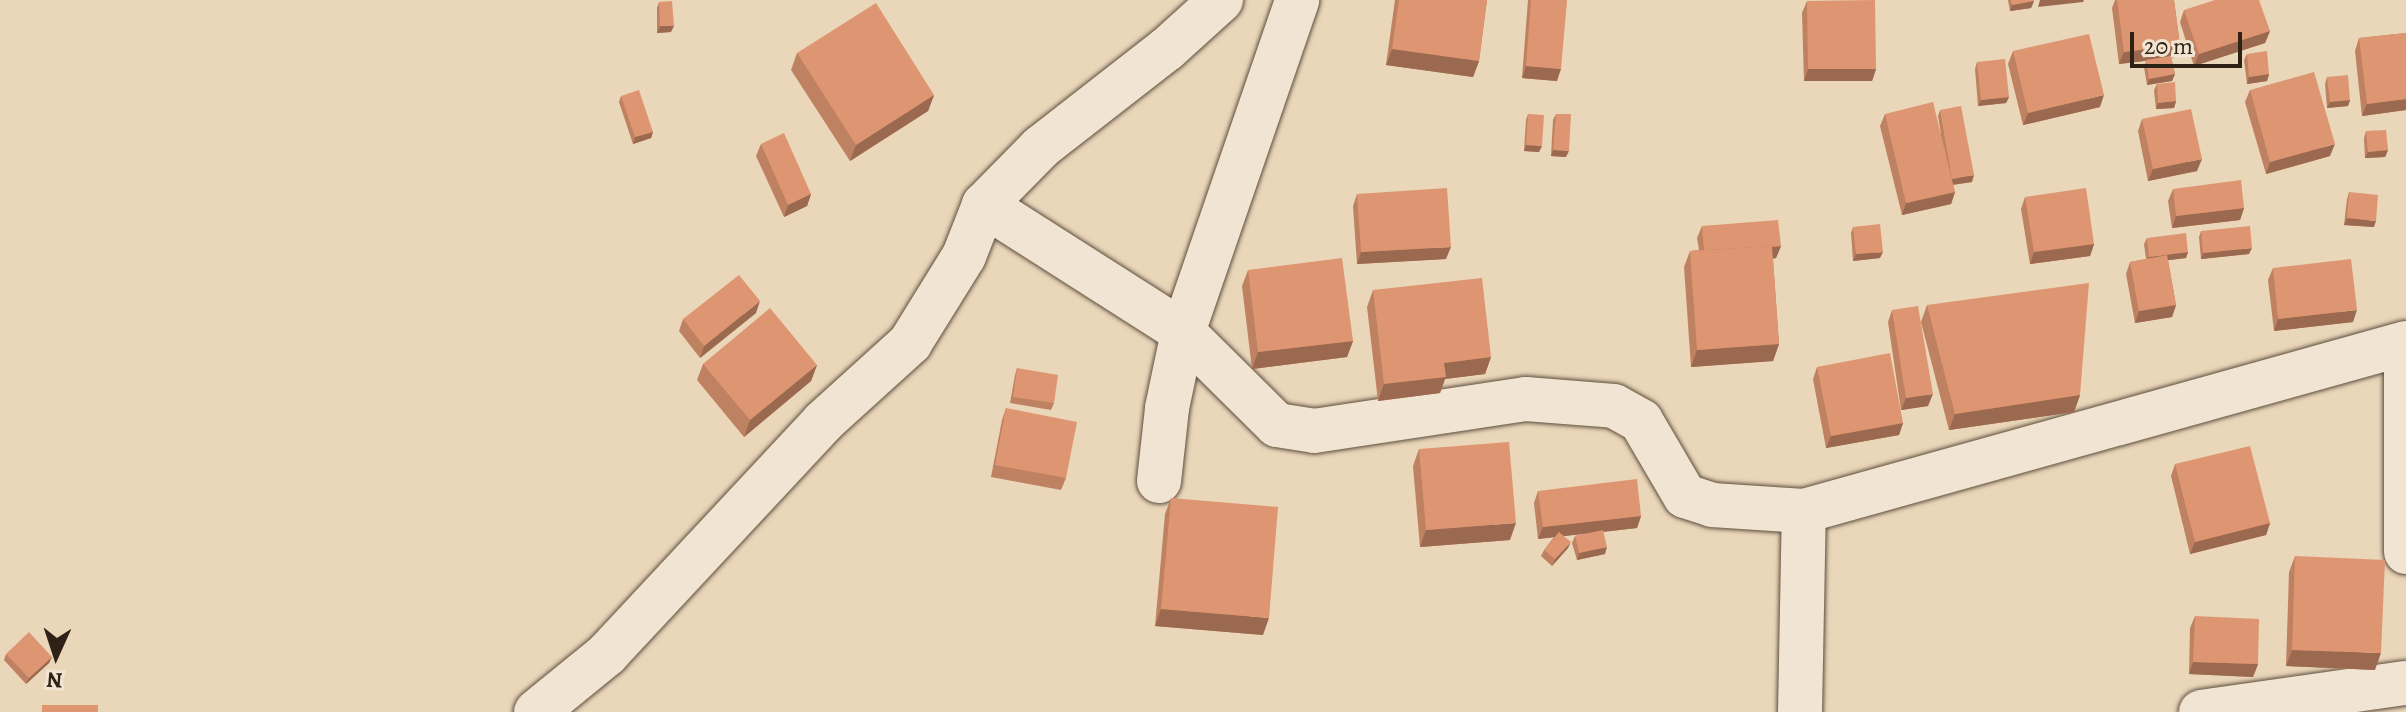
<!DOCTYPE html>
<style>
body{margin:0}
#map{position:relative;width:2406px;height:712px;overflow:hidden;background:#ead6b9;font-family:Alegreya,serif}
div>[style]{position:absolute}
.roads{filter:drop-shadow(0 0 2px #5d4e3e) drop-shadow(0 0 2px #5d4e3e)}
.minor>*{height:44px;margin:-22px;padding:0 22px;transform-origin:22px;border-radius:22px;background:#f1e4d2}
.wall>*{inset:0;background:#be8161}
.shaded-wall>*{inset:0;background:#9b694f}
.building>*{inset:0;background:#dd9671}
span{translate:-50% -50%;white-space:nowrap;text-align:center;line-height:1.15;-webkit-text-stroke:6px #f1e4d2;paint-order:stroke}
.north{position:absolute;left:16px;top:616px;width:80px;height:80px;-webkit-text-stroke:6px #f1e4d2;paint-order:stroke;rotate:183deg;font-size:22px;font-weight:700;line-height:32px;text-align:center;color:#2e2115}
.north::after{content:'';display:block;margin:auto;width:28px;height:36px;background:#2e2115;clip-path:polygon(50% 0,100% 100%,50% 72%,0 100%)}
.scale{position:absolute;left:2130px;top:32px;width:112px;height:36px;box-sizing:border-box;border:4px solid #2e2115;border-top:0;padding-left:10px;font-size:24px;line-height:28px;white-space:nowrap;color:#2e2115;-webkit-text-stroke:6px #f1e4d2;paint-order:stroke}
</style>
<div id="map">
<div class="roads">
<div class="minor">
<div style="left:984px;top:205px;width:236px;rotate:32.5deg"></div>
<div style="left:1183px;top:332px;width:132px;rotate:44.7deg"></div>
<div style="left:1277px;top:425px;width:37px;rotate:9deg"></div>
<div style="left:1314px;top:431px;width:214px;rotate:-8.6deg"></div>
<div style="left:1526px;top:399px;width:88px;rotate:4.5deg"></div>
<div style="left:1614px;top:406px;width:31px;rotate:29deg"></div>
<div style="left:1641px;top:421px;width:87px;rotate:59.6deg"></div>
<div style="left:1685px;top:496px;width:28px;rotate:18deg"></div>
<div style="left:1712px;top:505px;width:92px;rotate:3.7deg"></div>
<div style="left:1804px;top:511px;width:625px;rotate:-15.59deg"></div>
<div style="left:2406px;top:358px;width:194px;rotate:90deg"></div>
<div style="left:1159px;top:481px;width:73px;rotate:-83.7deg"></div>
<div style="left:1167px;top:408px;width:78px;rotate:-78.1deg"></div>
<div style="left:1183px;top:332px;width:351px;rotate:-71deg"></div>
<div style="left:536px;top:712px;width:92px;rotate:-39.2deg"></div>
<div style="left:607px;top:654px;width:317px;rotate:-47deg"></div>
<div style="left:823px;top:422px;width:118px;rotate:-42.2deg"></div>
<div style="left:910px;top:343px;width:102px;rotate:-58.2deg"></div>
<div style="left:964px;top:256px;width:55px;rotate:-68.6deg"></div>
<div style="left:984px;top:205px;width:81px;rotate:-45.5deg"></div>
<div style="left:1041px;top:147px;width:160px;rotate:-37.9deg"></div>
<div style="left:1167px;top:49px;width:73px;rotate:-42.2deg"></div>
<div style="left:1800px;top:712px;width:201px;rotate:-88.9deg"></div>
<div style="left:2201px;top:712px;width:207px;rotate:-8.1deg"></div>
</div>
</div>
<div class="wall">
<div style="clip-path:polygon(1395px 0,1487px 0,1479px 61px,1473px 77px,1386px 65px)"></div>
<div style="clip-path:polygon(1528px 0,1567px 0,1557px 81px,1522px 78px)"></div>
<div style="clip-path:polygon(2008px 0,2034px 0,2034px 1px,2031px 8px,2010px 11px)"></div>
<div style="clip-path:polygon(2115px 0,2174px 0,2180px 45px,2175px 57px,2171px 57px,2175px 74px,2172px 81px,2147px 85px,2144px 67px,2146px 61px,2119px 64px,2112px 8px)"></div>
<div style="clip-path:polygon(1807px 1px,1876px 69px,1872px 81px,1804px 81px,1802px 13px)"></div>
<div style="clip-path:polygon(659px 2px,671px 32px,657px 33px,657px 8px)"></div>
<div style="clip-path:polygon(2184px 10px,2270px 31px,2265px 43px,2194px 66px,2180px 22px)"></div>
<div style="clip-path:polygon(2406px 33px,2406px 110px,2362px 116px,2355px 51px,2359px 38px)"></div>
<div style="clip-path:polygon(2013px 51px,2100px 107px,2023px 125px,2008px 64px)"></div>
<div style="clip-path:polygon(797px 53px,934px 95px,928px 111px,850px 161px,791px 70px)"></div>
<div style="clip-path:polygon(2247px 54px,2269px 74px,2267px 81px,2247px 84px,2244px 60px)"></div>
<div style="clip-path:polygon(1977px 62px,2009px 97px,2006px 103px,1978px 106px,1975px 69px)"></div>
<div style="clip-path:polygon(2327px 77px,2350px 100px,2348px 106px,2327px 108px,2325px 84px)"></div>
<div style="clip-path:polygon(2157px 84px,2176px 101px,2174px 108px,2156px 109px,2154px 90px)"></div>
<div style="clip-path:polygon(2250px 90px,2330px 156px,2266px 174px,2245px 102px)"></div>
<div style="clip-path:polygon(621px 96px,653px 132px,651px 138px,633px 144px,619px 102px)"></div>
<div style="clip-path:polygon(1940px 110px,1972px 182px,1953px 185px,1955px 192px,1951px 204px,1902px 215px,1880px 126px,1885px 114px,1941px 134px,1938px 116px)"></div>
<div style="clip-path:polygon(1528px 114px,1539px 152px,1524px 151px,1526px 120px)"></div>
<div style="clip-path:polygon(1556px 114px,1566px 157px,1551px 156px,1553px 120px)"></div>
<div style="clip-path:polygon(2142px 119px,2197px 171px,2148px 181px,2138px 131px)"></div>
<div style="clip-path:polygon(2366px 131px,2388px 150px,2385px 157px,2365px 158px,2364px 138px)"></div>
<div style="clip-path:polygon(761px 144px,811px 194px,807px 206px,784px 217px,756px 156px)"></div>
<div style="clip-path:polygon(2173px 189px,2244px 208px,2240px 220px,2172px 228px,2168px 201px)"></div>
<div style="clip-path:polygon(2349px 192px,2374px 227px,2344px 225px,2347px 199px)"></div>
<div style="clip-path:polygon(1357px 194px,1446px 259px,1357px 264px,1353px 206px)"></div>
<div style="clip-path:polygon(2025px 197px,2094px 244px,2090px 256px,2030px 264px,2021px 209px)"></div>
<div style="clip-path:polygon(1702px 226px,1781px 246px,1776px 258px,1773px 259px,1779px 344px,1773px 361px,1691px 367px,1684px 267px,1690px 251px,1699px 250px,1697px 238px)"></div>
<div style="clip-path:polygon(1853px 227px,1880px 258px,1853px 261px,1851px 233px)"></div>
<div style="clip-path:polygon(2201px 231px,2249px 254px,2201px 259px,2199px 237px)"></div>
<div style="clip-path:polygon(2147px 238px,2188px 252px,2186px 258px,2168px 260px,2176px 305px,2172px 317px,2135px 323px,2126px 274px,2130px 262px,2146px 259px,2144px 244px)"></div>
<div style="clip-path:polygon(2273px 268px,2353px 322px,2274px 331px,2268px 280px)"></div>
<div style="clip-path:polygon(1248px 270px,1353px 341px,1347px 357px,1252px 369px,1242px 286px)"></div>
<div style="clip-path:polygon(1373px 290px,1491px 357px,1485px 374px,1445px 379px,1440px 393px,1378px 401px,1367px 307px)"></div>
<div style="clip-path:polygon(1927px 305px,2080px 395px,2074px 412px,1949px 430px,1921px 322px)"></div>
<div style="clip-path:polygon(1892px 310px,1928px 406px,1901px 410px,1888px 322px)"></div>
<div style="clip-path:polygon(756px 313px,700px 358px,679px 331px,683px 319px)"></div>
<div style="clip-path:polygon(703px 364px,817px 365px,811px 381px,744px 437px,697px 380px)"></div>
<div style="clip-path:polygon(1817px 367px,1903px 423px,1899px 435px,1826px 448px,1813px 379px)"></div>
<div style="clip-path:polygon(1017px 368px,1054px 403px,1051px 410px,1010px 403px,1015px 375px)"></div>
<div style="clip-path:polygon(1006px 408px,1066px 478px,1061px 490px,991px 477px,1002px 420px)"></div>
<div style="clip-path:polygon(1419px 449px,1510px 540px,1420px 547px,1413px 466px)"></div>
<div style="clip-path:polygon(2175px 464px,2270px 523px,2266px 535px,2190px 554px,2171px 476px)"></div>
<div style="clip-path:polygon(1538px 491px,1641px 516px,1637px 528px,1603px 532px,1605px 554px,1577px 560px,1572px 543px,1575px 536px,1588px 533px,1564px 536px,1568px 548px,1552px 566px,1541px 556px,1544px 550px,1554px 537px,1538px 539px,1534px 503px)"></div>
<div style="clip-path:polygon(1171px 498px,1263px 635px,1155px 626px,1165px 514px)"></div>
<div style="clip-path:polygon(2295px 556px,2375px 670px,2286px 666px,2289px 572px)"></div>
<div style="clip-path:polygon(2195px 616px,2258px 664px,2253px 677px,2189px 674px,2190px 628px)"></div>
<div style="clip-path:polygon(6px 654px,52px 657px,49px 663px,26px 684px,4px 660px)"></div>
</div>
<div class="shaded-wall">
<div style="clip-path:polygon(2040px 0,2084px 0,2083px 2px,2038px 7px)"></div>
<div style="clip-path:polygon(2034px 1px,2031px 8px,2010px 11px,2012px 5px)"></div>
<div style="clip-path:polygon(660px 26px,674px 26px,671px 32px,657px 33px)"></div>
<div style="clip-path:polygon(2270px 31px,2265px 43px,2194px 66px,2199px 54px)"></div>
<div style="clip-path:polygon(2180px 45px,2175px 57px,2119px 64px,2124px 52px)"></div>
<div style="clip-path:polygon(1392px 49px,1479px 61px,1473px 77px,1386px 65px)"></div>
<div style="clip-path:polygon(1526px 66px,1561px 69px,1557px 81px,1522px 78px)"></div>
<div style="clip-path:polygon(1808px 69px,1876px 69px,1872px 81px,1804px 81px)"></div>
<div style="clip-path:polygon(2175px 74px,2172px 81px,2147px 85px,2149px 79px)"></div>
<div style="clip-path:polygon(2269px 74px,2267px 81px,2247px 84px,2249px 77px)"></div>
<div style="clip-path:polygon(934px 95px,928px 111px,850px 161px,856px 145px)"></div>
<div style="clip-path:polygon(2104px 95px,2100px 107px,2023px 125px,2028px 113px)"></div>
<div style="clip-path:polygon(2009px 97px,2006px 103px,1978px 106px,1981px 100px)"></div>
<div style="clip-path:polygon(2406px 99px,2406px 110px,2362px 116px,2367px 104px)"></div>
<div style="clip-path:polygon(2350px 100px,2348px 106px,2327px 108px,2330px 102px)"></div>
<div style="clip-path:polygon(2176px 101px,2174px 108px,2156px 109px,2158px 103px)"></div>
<div style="clip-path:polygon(653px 132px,651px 138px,633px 144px,635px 137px)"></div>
<div style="clip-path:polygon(2335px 144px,2330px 156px,2266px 174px,2270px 162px)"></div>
<div style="clip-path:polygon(1526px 145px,1542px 146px,1539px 152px,1524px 151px)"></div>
<div style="clip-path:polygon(1553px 150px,1569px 151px,1566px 157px,1551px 156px)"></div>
<div style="clip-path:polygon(2388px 150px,2385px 157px,2365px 158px,2368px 152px)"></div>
<div style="clip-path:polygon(2202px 159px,2197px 171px,2148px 181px,2153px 169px)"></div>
<div style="clip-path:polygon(1974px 175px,1972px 182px,1950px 185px,1952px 179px)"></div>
<div style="clip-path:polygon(1955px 192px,1951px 204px,1902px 215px,1906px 203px)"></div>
<div style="clip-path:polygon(811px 194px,807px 206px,784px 217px,788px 205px)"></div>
<div style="clip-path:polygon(2244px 208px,2240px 220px,2172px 228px,2176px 216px)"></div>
<div style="clip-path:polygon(2347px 218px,2376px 221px,2374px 227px,2344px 225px)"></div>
<div style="clip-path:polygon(2094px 244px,2090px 256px,2030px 264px,2034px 252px)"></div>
<div style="clip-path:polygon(1781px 246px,1776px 258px,1700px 265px,1704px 253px)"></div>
<div style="clip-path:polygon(1451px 247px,1446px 259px,1357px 264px,1361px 252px)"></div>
<div style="clip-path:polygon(2252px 248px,2249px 254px,2201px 259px,2203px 253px)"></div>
<div style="clip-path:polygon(1883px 252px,1880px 258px,1853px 261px,1856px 254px)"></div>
<div style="clip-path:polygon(2188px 252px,2186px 258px,2146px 263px,2149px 257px)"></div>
<div style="clip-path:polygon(760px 301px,756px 313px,700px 358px,704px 346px)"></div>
<div style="clip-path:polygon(2176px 305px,2172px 317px,2135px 323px,2139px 311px)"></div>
<div style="clip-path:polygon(2357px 310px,2353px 322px,2274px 331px,2278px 319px)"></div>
<div style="clip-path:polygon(1353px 341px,1347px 357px,1252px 369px,1258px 352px)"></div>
<div style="clip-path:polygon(1779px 344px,1773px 361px,1691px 367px,1697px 350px)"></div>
<div style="clip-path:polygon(1491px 357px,1485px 374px,1445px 379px,1440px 393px,1378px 401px,1384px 384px,1444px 363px)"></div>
<div style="clip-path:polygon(817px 365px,811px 381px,744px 437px,750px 420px)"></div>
<div style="clip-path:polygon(1933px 394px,1928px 406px,1901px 410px,1906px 398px)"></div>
<div style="clip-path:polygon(2080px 395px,2074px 412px,1949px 430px,1955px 414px)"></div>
<div style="clip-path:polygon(1903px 423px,1899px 435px,1826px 448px,1831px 436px)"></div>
<div style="clip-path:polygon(1641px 516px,1637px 528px,1538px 539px,1543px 527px)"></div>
<div style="clip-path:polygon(1516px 523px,1510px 540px,1420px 547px,1426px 530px)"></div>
<div style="clip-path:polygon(2270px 523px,2266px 535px,2190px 554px,2195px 542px)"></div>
<div style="clip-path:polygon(1571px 542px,1568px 548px,1552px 566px,1555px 559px)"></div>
<div style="clip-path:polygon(1607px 547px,1605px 554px,1577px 560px,1579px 553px)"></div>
<div style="clip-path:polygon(1161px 609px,1269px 618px,1263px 635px,1155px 626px)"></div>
<div style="clip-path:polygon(2292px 650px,2381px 653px,2375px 670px,2286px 666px)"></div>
<div style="clip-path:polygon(52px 657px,49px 663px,26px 684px,29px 678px)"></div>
<div style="clip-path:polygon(2193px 662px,2258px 664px,2253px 677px,2189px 674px)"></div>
</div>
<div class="building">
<div style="clip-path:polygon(1399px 0,1487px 0,1479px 61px,1392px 49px)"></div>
<div style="clip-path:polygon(1531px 0,1567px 0,1561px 69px,1526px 66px)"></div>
<div style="clip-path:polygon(1875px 0,1876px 69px,1808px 69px,1807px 1px)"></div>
<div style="clip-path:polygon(2011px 0,2034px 0,2034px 1px,2012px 5px)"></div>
<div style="clip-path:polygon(2117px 0,2174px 0,2180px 45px,2124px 52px)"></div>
<div style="clip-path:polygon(2215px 0,2259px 0,2270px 31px,2199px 54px,2184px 10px)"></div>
<div style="clip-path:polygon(672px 1px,674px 26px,660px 26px,659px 2px)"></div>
<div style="clip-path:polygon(876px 3px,934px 95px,856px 145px,797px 53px)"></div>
<div style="clip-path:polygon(2406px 33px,2406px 99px,2367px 104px,2359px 38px)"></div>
<div style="clip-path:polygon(2089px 34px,2104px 95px,2028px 113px,2013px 51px)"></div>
<div style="clip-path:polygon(2267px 51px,2269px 74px,2249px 77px,2247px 54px)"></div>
<div style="clip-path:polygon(2171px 56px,2175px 74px,2149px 79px,2146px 60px)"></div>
<div style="clip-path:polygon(2005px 59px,2009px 97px,1981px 100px,1977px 62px)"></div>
<div style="clip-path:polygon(2314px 72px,2335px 144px,2270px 162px,2250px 90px)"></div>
<div style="clip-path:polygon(2348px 75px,2350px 100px,2330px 102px,2327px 77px)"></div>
<div style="clip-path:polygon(2175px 82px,2176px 101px,2158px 103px,2157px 84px)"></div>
<div style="clip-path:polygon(639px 90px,653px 132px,635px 137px,621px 96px)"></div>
<div style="clip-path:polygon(1933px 102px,1955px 192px,1906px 203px,1885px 114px)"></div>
<div style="clip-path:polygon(1961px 106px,1974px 175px,1952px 179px,1940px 110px)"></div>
<div style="clip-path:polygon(2191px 109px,2202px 159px,2153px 169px,2142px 119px)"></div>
<div style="clip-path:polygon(1528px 114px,1544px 115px,1542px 146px,1526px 145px)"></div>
<div style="clip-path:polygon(1556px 114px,1571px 114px,1569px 151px,1553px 150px)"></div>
<div style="clip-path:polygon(2386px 130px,2388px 150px,2368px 152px,2366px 131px)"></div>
<div style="clip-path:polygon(784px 133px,811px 194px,788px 205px,761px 144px)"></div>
<div style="clip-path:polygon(2241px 180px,2244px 208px,2176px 216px,2173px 189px)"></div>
<div style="clip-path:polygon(1447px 188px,1451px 247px,1361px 252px,1357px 194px)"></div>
<div style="clip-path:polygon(2086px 188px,2094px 244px,2034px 252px,2025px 197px)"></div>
<div style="clip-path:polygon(2349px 192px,2378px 195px,2376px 221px,2347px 218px)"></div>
<div style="clip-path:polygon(1778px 220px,1781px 246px,1772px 247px,1772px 246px,1704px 250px,1702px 226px)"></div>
<div style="clip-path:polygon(1880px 224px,1883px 252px,1856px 254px,1853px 227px)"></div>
<div style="clip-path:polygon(2250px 226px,2252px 248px,2203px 253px,2201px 231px)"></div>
<div style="clip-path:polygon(2186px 233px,2188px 252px,2149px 257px,2147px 238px)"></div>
<div style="clip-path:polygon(1772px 246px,1779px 344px,1697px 350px,1690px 251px)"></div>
<div style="clip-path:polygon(2167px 255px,2176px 305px,2139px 311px,2130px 262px)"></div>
<div style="clip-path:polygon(1342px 258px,1353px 341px,1258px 352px,1248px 270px)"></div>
<div style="clip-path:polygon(2351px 259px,2357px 310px,2278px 319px,2273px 268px)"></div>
<div style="clip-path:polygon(739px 275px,760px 301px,704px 346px,683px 319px)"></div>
<div style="clip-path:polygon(1482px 278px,1491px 357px,1444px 363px,1446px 377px,1384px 384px,1373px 290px)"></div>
<div style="clip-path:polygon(2089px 283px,2080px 395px,1955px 414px,1927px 305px)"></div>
<div style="clip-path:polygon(1918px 306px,1933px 394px,1906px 398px,1892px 310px)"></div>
<div style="clip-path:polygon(770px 308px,817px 365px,750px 420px,703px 364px)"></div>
<div style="clip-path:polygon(1890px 353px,1903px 423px,1831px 436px,1817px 367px)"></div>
<div style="clip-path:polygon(1017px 368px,1058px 375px,1054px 403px,1013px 397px)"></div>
<div style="clip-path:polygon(1006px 408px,1077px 422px,1066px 478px,995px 465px)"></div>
<div style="clip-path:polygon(1509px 442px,1516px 523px,1426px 530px,1419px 449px)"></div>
<div style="clip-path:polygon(2250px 446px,2270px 523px,2195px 542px,2175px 464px)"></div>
<div style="clip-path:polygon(1637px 479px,1641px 516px,1543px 527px,1538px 491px)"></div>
<div style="clip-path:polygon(1171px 498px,1278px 507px,1269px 618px,1161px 609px)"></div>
<div style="clip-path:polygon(1603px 530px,1607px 547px,1579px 553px,1575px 536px)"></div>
<div style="clip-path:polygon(1559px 532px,1571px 542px,1555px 559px,1544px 550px)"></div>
<div style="clip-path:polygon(2295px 556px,2385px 560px,2381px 653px,2292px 650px)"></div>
<div style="clip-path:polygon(2195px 616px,2259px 619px,2258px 664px,2193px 662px)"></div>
<div style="clip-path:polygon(29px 632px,52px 657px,29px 678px,6px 654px)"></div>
<div style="clip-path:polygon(42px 705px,98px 705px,98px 712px,42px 712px)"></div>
</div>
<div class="north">N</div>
<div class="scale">20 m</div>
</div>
